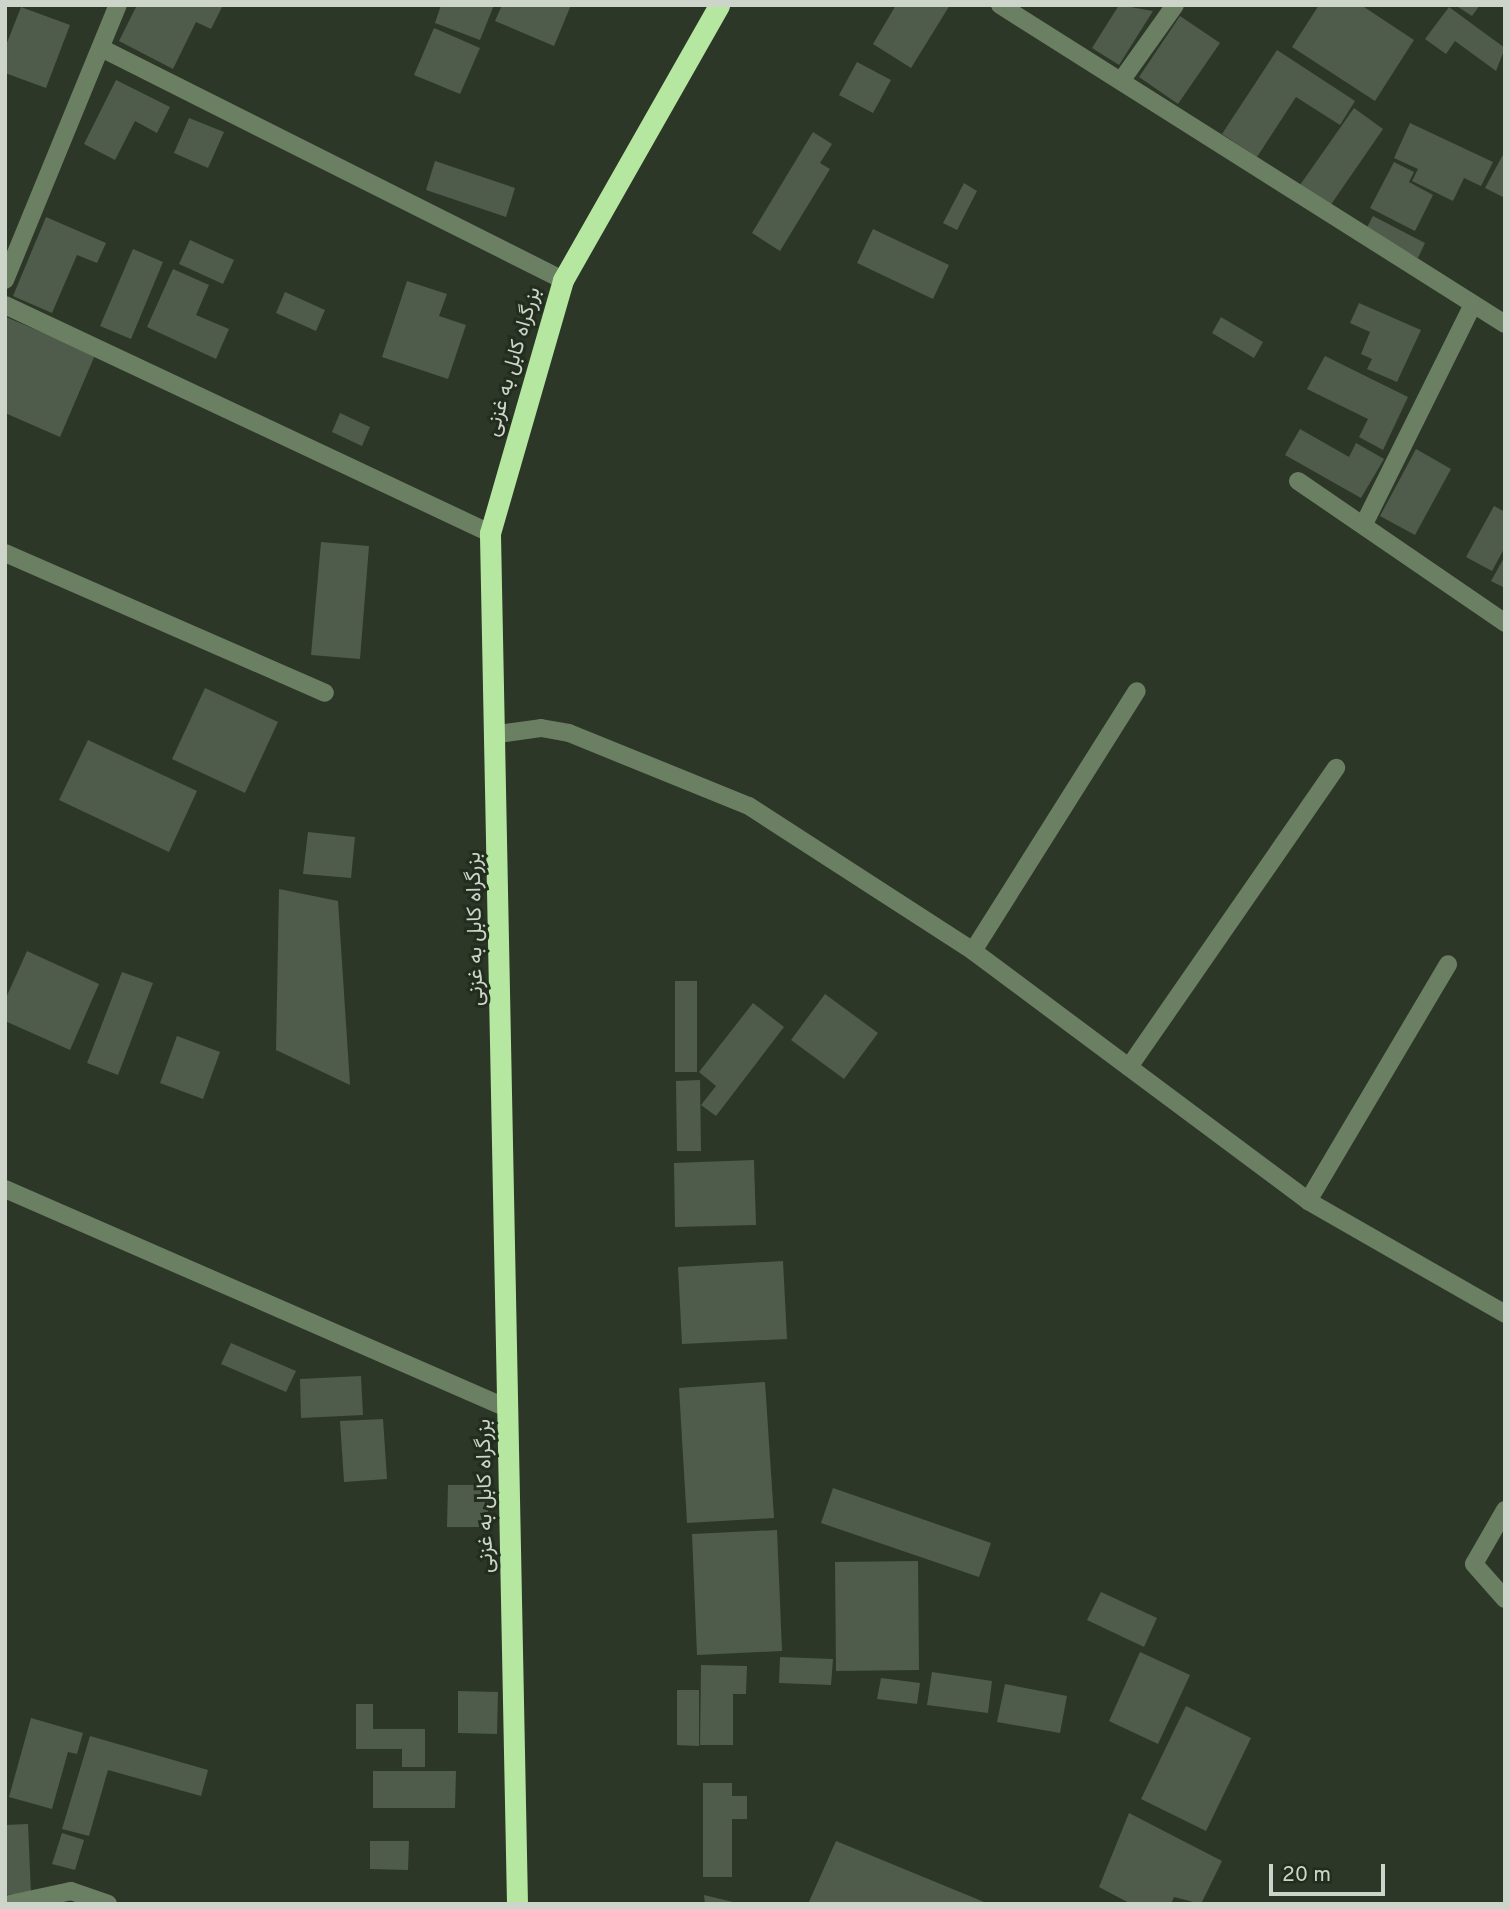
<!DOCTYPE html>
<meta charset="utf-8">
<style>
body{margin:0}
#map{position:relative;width:1510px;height:1909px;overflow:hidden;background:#2c3727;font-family:Overpass,Vazirmatn,sans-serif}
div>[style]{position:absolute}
.building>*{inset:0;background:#4f5c4b}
.minor>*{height:18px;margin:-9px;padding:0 9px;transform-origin:9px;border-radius:9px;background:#6b7f63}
.highway>*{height:21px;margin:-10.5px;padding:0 10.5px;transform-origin:10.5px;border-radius:10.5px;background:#b6e7a1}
span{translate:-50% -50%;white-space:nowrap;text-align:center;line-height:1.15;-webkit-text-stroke:6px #222d1e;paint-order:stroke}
.street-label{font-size:21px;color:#cdd4ca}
.frame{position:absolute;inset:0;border:7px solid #cdd4ca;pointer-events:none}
.scale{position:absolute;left:1269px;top:1864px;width:116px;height:32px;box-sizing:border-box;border:4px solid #cdd4ca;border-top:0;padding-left:9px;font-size:21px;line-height:24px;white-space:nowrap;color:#cdd4ca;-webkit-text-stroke:5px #222d1e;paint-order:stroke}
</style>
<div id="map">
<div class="building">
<div style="clip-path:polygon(137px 5px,223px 5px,211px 29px,196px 22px,173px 69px,119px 41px)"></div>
<div style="clip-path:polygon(441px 5px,494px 5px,480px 40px,435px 23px)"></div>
<div style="clip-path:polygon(502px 5px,571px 5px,554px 46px,495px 21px)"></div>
<div style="clip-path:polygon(896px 5px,950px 5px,911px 68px,873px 44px)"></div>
<div style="clip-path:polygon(1119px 5px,1153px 11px,1119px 65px,1092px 48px)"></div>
<div style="clip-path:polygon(1319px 5px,1361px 5px,1414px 40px,1375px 101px,1292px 47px)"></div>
<div style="clip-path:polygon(1455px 5px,1480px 5px,1472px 16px)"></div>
<div style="clip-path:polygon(21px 7px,70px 25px,46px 88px,5px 73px,5px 48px)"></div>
<div style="clip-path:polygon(1449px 7px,1505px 48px,1496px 71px,1455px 41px,1446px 54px,1425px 39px)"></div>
<div style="clip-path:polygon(1180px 16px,1220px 43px,1178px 104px,1139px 77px)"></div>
<div style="clip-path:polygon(434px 28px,480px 48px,460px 94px,414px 75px)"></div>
<div style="clip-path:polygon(1277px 50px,1355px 101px,1340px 125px,1296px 97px,1257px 157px,1222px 134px)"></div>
<div style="clip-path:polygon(857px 62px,891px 80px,873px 113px,839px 95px)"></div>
<div style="clip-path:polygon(116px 80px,170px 107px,157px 133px,135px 121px,115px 160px,84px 144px)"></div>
<div style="clip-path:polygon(1354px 108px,1383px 129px,1330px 206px,1300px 185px)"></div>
<div style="clip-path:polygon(189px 118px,224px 132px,208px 168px,174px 153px)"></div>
<div style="clip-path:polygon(1410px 123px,1493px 162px,1481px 186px,1464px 178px,1453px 201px,1412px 181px,1418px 169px,1394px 158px)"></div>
<div style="clip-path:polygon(813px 132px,832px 144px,820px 163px,830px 169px,780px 251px,752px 233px)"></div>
<div style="clip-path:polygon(1505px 151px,1505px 198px,1485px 188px)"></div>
<div style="clip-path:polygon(435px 161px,515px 188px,506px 217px,426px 190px)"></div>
<div style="clip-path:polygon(1394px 162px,1414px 172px,1409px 182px,1433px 195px,1415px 231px,1370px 208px)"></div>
<div style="clip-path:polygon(964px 183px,977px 191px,957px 230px,943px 223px)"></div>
<div style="clip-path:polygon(1373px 216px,1425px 243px,1418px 258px,1365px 231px)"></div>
<div style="clip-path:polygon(46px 217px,106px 243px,97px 263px,77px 255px,52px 313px,13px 296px)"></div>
<div style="clip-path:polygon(873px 229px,949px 265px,933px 299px,857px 263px)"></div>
<div style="clip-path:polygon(190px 240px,234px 260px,223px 284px,179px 264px)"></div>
<div style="clip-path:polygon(133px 249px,163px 262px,131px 339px,100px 326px)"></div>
<div style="clip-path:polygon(173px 269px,209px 285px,196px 315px,229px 329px,216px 359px,147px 327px)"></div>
<div style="clip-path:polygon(407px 281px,447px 294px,439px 316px,466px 325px,448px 379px,382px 357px)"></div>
<div style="clip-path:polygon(285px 292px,325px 310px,316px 331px,276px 313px)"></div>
<div style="clip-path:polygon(1359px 303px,1421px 330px,1397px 382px,1367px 369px,1372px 359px,1361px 354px,1370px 332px,1350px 323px)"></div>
<div style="clip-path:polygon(6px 317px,95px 355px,60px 437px,5px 413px)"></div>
<div style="clip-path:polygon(1221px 317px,1263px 342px,1254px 358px,1212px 333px)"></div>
<div style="clip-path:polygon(1325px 356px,1408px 397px,1383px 450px,1359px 437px,1368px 419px,1307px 389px)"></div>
<div style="clip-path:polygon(340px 413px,370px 427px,362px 446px,332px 432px)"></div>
<div style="clip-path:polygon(1300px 429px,1349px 457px,1356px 443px,1384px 459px,1361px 498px,1285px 455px)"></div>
<div style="clip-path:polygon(1416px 449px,1451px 469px,1415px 535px,1380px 516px)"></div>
<div style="clip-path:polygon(1494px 506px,1505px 512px,1505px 547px,1492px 571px,1466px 557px)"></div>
<div style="clip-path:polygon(321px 542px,369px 546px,360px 659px,311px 655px)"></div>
<div style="clip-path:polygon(1505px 556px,1505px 588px,1491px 581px)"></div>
<div style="clip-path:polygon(205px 688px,278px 722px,245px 793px,172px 759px)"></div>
<div style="clip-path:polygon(88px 740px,197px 791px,169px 852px,59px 800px)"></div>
<div style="clip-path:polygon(308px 832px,355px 837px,351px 878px,303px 874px)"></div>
<div style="clip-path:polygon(279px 889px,338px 901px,350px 1085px,276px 1050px)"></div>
<div style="clip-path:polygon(27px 951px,99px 984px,70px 1050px,5px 1021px,5px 1000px)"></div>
<div style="clip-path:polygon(122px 972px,153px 983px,118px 1075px,87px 1063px)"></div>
<div style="clip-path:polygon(675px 981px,697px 981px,697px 1072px,675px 1072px)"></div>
<div style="clip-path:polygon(825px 994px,878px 1033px,844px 1079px,791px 1040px)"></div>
<div style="clip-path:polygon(753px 1003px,784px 1027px,716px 1116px,701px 1105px,716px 1086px,699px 1072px)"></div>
<div style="clip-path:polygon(177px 1036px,220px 1052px,203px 1099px,160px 1083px)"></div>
<div style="clip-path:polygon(700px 1080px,701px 1151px,677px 1151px,676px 1081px)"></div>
<div style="clip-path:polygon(754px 1160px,756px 1225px,675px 1227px,674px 1163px)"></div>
<div style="clip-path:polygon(783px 1261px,787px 1339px,682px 1344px,678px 1267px)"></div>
<div style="clip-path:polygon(231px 1343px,296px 1371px,286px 1392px,221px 1364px)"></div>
<div style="clip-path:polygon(361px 1376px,363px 1415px,301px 1418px,300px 1379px)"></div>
<div style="clip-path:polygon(765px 1382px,774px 1518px,687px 1523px,679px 1388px)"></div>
<div style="clip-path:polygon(383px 1419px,387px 1479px,344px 1482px,340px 1421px)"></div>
<div style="clip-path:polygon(448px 1485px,488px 1485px,488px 1527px,447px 1527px)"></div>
<div style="clip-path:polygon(833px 1488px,991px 1543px,979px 1577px,821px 1523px)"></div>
<div style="clip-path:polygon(777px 1530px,782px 1651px,697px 1655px,692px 1534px)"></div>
<div style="clip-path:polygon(918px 1561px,919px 1670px,836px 1671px,835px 1562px)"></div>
<div style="clip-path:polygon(1101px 1592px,1157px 1618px,1144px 1647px,1087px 1620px)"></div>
<div style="clip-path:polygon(1140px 1652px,1190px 1675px,1158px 1744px,1109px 1721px)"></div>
<div style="clip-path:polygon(780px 1657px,833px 1659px,831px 1685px,779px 1683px)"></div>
<div style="clip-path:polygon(701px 1665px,747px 1666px,746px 1694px,733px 1694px,733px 1745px,700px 1745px)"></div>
<div style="clip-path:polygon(932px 1672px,992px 1681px,988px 1713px,927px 1705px)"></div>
<div style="clip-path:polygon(881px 1678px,920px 1683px,917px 1704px,877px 1699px)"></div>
<div style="clip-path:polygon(1005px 1684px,1067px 1696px,1060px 1733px,997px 1722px)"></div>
<div style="clip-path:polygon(677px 1690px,699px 1690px,699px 1746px,677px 1745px)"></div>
<div style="clip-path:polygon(458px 1691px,498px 1692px,497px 1734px,458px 1733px)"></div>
<div style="clip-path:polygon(356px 1704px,373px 1704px,373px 1729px,425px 1729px,425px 1767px,402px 1767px,402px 1749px,356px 1749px)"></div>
<div style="clip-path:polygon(1186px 1706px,1251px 1738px,1206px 1831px,1141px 1799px)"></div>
<div style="clip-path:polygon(31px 1718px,83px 1733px,77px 1754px,68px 1752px,52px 1809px,9px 1797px)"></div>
<div style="clip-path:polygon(90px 1736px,208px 1770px,201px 1796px,108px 1770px,89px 1836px,62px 1829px)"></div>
<div style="clip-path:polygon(373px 1771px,456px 1771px,455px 1808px,373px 1808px)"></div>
<div style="clip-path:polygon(703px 1783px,732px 1783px,732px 1796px,747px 1796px,747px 1819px,732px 1819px,732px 1877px,703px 1877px)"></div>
<div style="clip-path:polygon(1129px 1813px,1222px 1861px,1201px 1904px,1174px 1897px,1171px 1904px,1131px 1904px,1099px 1887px)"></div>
<div style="clip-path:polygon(28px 1824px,31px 1894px,5px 1895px,5px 1825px)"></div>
<div style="clip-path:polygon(62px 1833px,84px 1840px,75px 1870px,52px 1864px)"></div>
<div style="clip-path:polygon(370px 1841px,409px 1841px,408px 1870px,370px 1869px)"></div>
<div style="clip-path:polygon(836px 1841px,989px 1904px,808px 1904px)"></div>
<div style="clip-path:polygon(704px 1895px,737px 1903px,737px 1904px,705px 1904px)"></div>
</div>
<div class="minor">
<div style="left:1000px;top:5px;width:597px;rotate:32.28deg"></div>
<div style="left:101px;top:48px;width:517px;rotate:26.66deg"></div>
<div style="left:1121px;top:81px;width:93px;rotate:-54.6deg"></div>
<div style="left:5px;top:280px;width:297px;rotate:-67.7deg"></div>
<div style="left:5px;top:305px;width:536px;rotate:25.18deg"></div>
<div style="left:1298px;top:481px;width:251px;rotate:34.4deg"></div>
<div style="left:1364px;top:524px;width:243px;rotate:-63.6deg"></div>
<div style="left:5px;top:553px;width:349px;rotate:23.6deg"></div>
<div style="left:498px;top:734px;width:43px;rotate:-7.9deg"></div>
<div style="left:541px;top:728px;width:28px;rotate:10deg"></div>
<div style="left:569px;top:733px;width:194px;rotate:22.1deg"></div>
<div style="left:749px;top:806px;width:267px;rotate:32.9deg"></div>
<div style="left:973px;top:951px;width:418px;rotate:36.7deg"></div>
<div style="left:1308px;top:1201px;width:227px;rotate:29.8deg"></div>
<div style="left:973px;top:951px;width:307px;rotate:-57.8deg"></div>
<div style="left:1129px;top:1067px;width:364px;rotate:-55.3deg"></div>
<div style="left:5px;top:1189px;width:550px;rotate:23.58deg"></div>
<div style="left:1308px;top:1201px;width:275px;rotate:-59.4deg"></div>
<div style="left:1505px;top:1510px;width:62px;rotate:119.9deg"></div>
<div style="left:1474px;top:1564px;width:47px;rotate:48.5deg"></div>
<div style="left:10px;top:1904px;width:62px;rotate:-12deg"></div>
<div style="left:71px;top:1891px;width:39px;rotate:19deg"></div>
</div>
<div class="highway">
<div style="left:517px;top:1904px;width:1371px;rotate:-91.13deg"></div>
<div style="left:490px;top:533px;width:263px;rotate:-73.9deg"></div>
<div style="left:563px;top:280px;width:316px;rotate:-60.4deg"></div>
</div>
<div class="street-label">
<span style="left:514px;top:362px;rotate:-74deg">بزرگراه کابل به غزنی</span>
<span style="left:476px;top:929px;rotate:-91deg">بزرگراه کابل به غزنی</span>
<span style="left:486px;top:1496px;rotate:-91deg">بزرگراه کابل به غزنی</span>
</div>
<div class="frame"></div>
<div class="scale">20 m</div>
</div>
